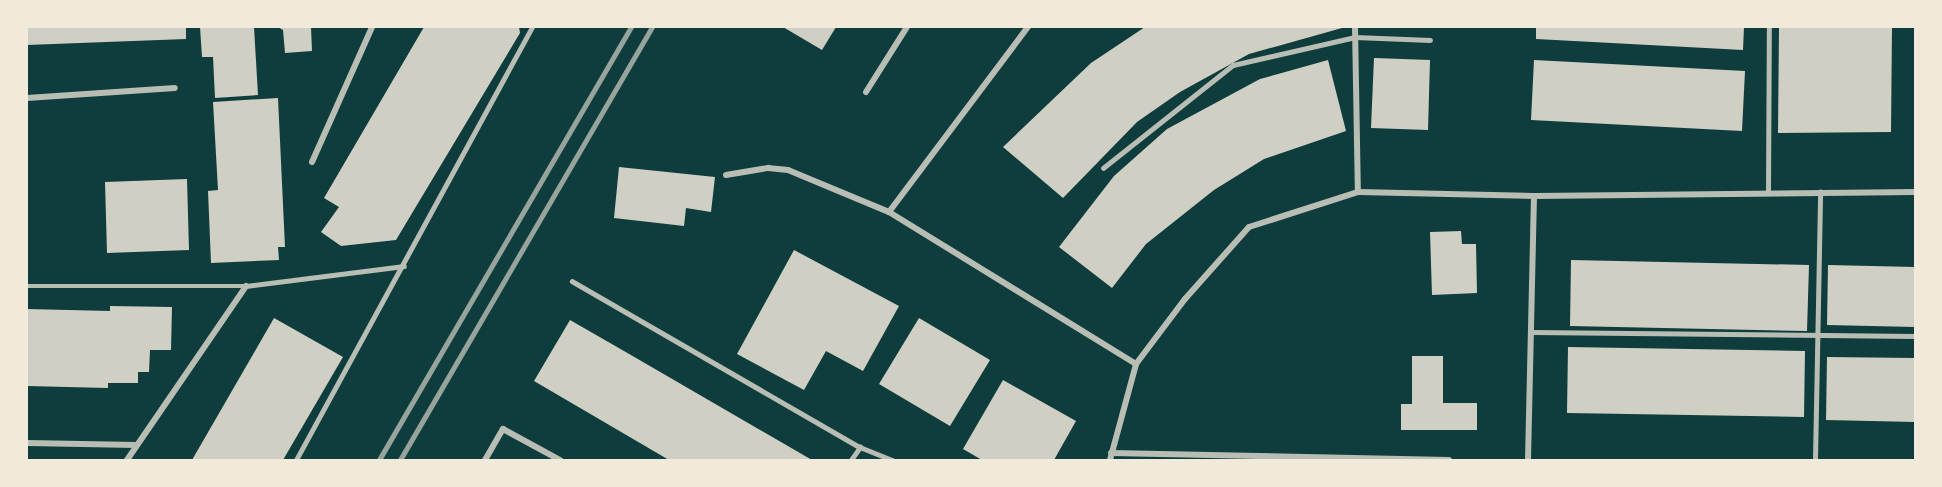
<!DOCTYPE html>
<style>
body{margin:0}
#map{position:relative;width:1942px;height:487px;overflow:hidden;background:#0f3d3e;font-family:Arial,sans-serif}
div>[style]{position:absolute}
.building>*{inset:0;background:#cfcfc3}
.service>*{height:4.5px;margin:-2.25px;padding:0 2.25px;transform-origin:2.25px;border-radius:2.25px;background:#b8beb3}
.minor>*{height:6px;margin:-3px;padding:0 3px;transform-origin:3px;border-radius:3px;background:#b8beb3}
.rail>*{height:4.5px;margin:-2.25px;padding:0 2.25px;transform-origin:2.25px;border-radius:2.25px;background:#97a49c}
span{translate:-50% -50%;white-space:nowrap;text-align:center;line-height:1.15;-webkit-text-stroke:4.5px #f1e9da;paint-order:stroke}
.frame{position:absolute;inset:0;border:28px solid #f1e9da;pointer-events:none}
</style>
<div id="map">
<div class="building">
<div style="clip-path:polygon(27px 27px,186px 27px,186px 39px,27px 45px)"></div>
<div style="clip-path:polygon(200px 27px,254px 27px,258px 95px,215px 98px,213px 57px,202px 57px)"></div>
<div style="clip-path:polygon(278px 27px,311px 27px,312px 51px,285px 53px,283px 30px)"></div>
<div style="clip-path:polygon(424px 27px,519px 27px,520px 33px,396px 240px,341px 246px,321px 232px,339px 207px,324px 198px)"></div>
<div style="clip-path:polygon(783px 27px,836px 27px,822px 50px)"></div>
<div style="clip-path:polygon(1145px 27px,1342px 27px,1342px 28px,1249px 54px,1180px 92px,1137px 122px,1063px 198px,1003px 147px,1091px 63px)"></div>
<div style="clip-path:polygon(1536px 27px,1744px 27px,1743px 50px,1536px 39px)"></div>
<div style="clip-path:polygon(1779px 27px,1892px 27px,1891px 132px,1778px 133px)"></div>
<div style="clip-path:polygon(1374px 58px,1430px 60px,1428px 130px,1371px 128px)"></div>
<div style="clip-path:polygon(1328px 60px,1346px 131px,1264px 159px,1214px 190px,1146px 244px,1112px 288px,1059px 247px,1114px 176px,1167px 129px,1260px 79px)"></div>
<div style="clip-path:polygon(1534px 60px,1745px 71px,1742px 131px,1531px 120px)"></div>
<div style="clip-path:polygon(278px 98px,285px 247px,278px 247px,279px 260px,211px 263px,208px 191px,218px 190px,213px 102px)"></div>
<div style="clip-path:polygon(619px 167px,715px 177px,711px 212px,686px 208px,684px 226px,614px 218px)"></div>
<div style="clip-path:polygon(187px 179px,189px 250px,107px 253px,105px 182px)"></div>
<div style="clip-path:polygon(1461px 231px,1462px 244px,1476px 244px,1477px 293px,1432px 295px,1430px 232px)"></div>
<div style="clip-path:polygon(794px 250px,899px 306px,863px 371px,826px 351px,804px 390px,737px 354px)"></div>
<div style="clip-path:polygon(1571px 260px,1809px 265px,1807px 331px,1570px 326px)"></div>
<div style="clip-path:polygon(1828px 265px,1915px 267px,1915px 327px,1827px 325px)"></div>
<div style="clip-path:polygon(110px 306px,172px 307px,171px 350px,150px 350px,149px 372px,138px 372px,138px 383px,108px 383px,108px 388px,27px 386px,27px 309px,110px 311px)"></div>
<div style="clip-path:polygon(274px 318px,343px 357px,290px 448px,283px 460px,192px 460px)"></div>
<div style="clip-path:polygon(919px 318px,990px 360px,950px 426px,879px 384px)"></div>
<div style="clip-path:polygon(570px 320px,624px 351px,812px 460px,669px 460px,534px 381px)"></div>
<div style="clip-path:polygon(1568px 347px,1805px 351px,1804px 417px,1567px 413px)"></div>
<div style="clip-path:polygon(1412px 356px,1443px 356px,1443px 403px,1477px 403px,1477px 430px,1401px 430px,1401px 404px,1412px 404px)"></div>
<div style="clip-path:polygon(1827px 357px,1915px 358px,1915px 422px,1826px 420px)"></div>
<div style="clip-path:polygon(1003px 380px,1076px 421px,1054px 460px,982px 460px,963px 449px)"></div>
</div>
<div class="service">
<div style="left:1103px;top:168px;width:166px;rotate:-38.4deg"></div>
<div style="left:1233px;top:65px;width:125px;rotate:-12.9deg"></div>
<div style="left:1355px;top:37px;width:75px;rotate:2.3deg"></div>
<div style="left:1768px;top:193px;width:166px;rotate:-89.7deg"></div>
<div style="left:572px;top:281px;width:332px;rotate:30deg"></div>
<div style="left:860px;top:447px;width:35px;rotate:22deg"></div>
<div style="left:27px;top:286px;width:219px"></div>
<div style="left:246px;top:286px;width:159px;rotate:-7.2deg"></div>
<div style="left:1531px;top:332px;width:384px;rotate:0.6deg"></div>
<div style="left:296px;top:460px;width:493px;rotate:-61.4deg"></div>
<div style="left:851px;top:460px;width:16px;rotate:-55deg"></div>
<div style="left:1815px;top:460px;width:268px;rotate:-88.9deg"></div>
</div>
<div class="minor">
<div style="left:1355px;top:27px;width:165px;rotate:89deg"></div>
<div style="left:866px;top:92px;width:77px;rotate:-57.8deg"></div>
<div style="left:27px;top:98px;width:148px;rotate:-3.9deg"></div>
<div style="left:312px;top:162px;width:148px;rotate:-66deg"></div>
<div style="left:726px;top:175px;width:43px;rotate:-9.5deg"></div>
<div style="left:768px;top:168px;width:20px;rotate:6deg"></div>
<div style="left:788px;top:170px;width:109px;rotate:22.6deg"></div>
<div style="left:889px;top:212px;width:290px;rotate:31.6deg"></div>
<div style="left:889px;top:212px;width:231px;rotate:-53.1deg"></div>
<div style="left:27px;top:443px;width:109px;rotate:1.1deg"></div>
<div style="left:1111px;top:453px;width:338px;rotate:1.2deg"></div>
<div style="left:127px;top:460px;width:211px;rotate:-55.6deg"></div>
<div style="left:485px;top:460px;width:36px;rotate:-60deg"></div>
<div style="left:503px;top:429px;width:65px;rotate:28.5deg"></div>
<div style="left:1110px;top:460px;width:99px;rotate:-74.8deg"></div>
<div style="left:1136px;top:364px;width:81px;rotate:-53deg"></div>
<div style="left:1185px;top:299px;width:96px;rotate:-48.4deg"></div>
<div style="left:1249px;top:227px;width:114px;rotate:-17.8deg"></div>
<div style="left:1358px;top:192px;width:176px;rotate:1.3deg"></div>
<div style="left:1534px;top:196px;width:381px;rotate:-0.6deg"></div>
<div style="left:1528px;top:460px;width:264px;rotate:-88.7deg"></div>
</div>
<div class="rail">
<div style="left:379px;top:460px;width:501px;rotate:-59.8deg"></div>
<div style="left:400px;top:460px;width:501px;rotate:-59.8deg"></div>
</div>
<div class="frame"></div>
</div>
